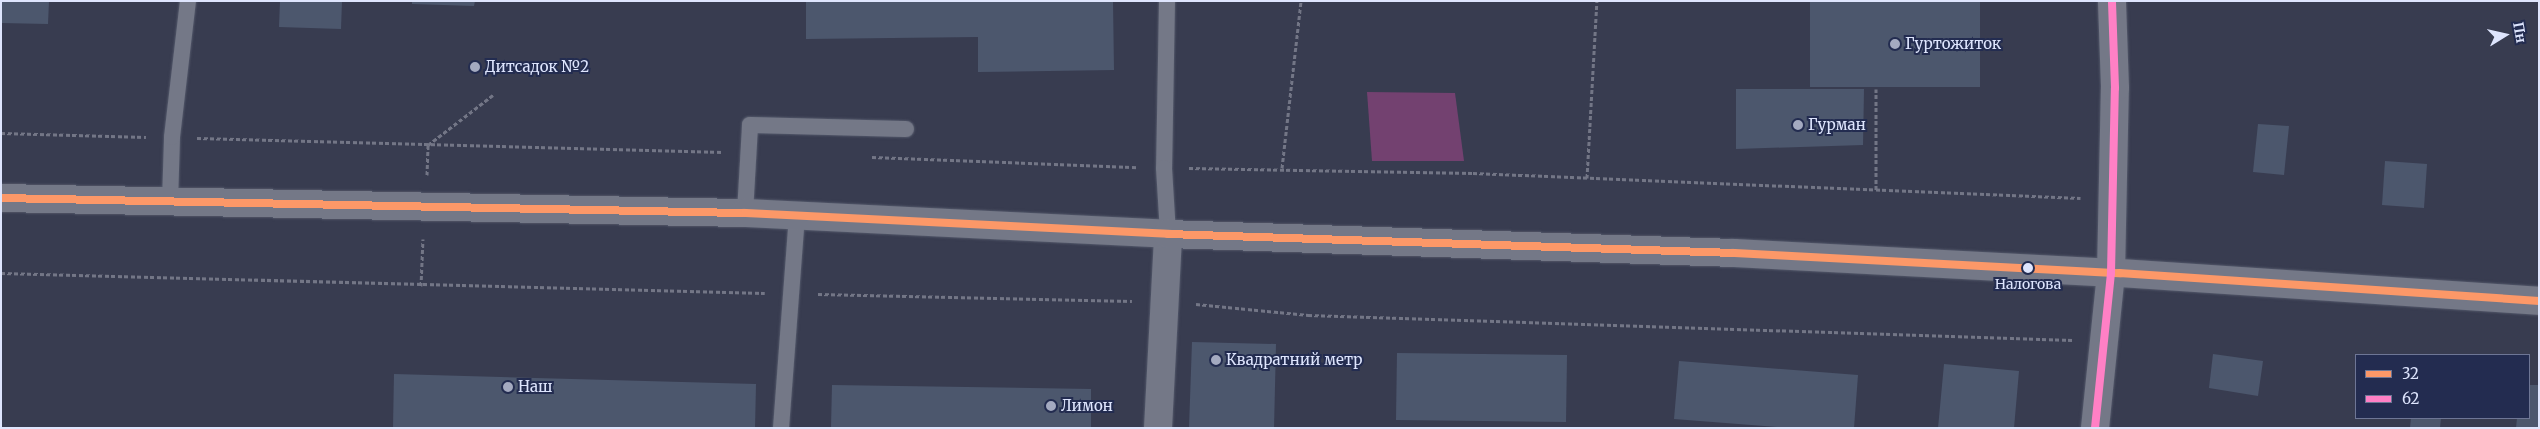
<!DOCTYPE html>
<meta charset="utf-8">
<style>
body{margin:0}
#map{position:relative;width:2540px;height:429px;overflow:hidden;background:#383c50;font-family:Merriweather,serif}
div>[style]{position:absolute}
.green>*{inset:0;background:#734170}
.building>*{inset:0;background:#4c576d}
.path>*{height:3px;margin-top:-1.5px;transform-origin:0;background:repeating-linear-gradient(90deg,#737686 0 4px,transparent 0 6.5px)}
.roads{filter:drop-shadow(0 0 1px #53586a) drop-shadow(0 0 1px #53586a)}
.service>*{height:16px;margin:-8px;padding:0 8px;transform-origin:8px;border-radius:8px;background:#747887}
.minor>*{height:28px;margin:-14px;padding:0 14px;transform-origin:14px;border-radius:14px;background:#747887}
.tertiary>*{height:28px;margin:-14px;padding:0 14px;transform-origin:14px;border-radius:14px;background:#747887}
.bus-1>*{height:8px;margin:-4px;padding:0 4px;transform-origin:4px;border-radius:4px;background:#fc9868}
.bus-2>*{height:8px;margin:-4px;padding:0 4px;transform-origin:4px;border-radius:4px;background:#ff80c5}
.dots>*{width:14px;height:14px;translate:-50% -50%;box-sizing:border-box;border:2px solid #232c50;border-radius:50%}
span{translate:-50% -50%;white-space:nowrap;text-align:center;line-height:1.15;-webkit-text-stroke:4px #232c50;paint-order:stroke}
.bus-label{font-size:14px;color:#dee5fd}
.poi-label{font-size:15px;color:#dee5fd}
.left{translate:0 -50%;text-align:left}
.frame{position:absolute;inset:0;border:2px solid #dee5fd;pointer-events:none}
.legend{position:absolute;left:2355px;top:354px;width:175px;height:65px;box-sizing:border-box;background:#232c50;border:1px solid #6e7695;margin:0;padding:6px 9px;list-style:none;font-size:15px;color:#dee5fd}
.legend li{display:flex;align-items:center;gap:10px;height:25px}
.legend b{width:25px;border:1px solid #6e7695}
.north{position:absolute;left:2480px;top:10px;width:50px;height:50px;-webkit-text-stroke:4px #232c50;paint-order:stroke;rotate:80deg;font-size:14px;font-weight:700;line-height:20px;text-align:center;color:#dee5fd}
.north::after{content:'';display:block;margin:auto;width:18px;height:22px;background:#dee5fd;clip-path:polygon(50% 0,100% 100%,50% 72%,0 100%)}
</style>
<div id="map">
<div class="green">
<div style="clip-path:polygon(1367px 92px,1455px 93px,1464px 161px,1372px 161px)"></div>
</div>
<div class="building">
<div style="clip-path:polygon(1px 1px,49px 1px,48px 24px,1px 23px)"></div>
<div style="clip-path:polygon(280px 1px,342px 1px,341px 29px,279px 27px)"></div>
<div style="clip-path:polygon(412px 1px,475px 1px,474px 6px,412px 4px)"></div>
<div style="clip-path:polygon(806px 1px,1113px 1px,1114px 70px,978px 72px,978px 37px,806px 39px)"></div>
<div style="clip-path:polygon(1810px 1px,1980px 1px,1980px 87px,1810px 87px)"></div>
<div style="clip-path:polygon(1736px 89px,1864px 89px,1863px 145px,1736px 149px)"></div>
<div style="clip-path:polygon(2258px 124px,2289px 126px,2284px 175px,2253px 172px)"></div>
<div style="clip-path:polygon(2385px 161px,2427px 164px,2424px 208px,2382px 205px)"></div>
<div style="clip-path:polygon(1192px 342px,1276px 344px,1274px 428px,1189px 428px)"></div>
<div style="clip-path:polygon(1397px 353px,1567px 355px,1566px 422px,1396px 420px)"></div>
<div style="clip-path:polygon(2213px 354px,2263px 361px,2258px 396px,2209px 388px)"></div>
<div style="clip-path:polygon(1679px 361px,1858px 375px,1854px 428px,1791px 428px,1674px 419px)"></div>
<div style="clip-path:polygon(1944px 364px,2019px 371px,2014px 428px,1938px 428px)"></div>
<div style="clip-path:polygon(394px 374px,756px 384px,755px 428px,393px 428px)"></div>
<div style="clip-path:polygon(832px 385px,1091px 389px,1091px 428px,831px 428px)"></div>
<div style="clip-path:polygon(2529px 385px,2539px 385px,2539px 428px,2516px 428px,2517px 418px,2529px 418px)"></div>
<div style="clip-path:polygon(2411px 418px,2441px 418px,2440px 428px,2410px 428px)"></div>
</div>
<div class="path">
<div style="left:1px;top:133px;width:145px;rotate:1.6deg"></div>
<div style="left:197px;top:138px;width:526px;rotate:1.52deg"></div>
<div style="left:872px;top:157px;width:266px;rotate:2.2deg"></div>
<div style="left:1189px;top:168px;width:284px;rotate:1deg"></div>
<div style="left:1473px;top:173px;width:608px;rotate:2.36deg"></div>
<div style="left:1282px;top:168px;width:168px;rotate:-83.5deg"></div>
<div style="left:427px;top:175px;width:30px;rotate:-88deg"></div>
<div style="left:428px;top:145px;width:82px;rotate:-37.6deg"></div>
<div style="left:1587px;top:178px;width:177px;rotate:-86.8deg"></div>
<div style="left:1876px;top:190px;width:101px;rotate:-90deg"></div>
<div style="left:1px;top:273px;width:764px;rotate:1.5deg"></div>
<div style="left:421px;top:286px;width:47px;rotate:-87.6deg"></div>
<div style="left:818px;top:294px;width:314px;rotate:1.3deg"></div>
<div style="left:1196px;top:304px;width:113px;rotate:5.6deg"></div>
<div style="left:1308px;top:315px;width:765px;rotate:1.87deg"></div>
</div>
<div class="roads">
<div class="service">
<div style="left:1167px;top:1px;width:167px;rotate:91deg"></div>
<div style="left:1164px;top:168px;width:66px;rotate:86.5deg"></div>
<div style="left:170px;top:202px;width:65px;rotate:-88.2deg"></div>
<div style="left:172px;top:137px;width:137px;rotate:-83.3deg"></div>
<div style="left:745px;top:213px;width:88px;rotate:-86.7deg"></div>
<div style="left:750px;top:125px;width:156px;rotate:1.5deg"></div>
<div style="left:781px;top:428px;width:213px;rotate:-85.7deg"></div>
</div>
<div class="minor">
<div style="left:1158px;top:428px;width:194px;rotate:-87deg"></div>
<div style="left:2095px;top:428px;width:156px;rotate:-84.1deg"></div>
<div style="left:2111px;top:273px;width:185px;rotate:-88.8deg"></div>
<div style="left:2115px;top:88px;width:87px;rotate:-92deg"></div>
</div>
<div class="tertiary">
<div style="left:1px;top:198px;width:744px;rotate:1.16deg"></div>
<div style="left:745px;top:213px;width:424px;rotate:2.8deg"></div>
<div style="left:1168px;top:234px;width:566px;rotate:1.92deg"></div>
<div style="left:1734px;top:253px;width:386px;rotate:3deg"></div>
<div style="left:2119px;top:273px;width:421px;rotate:3.8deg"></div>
</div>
</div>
<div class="bus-1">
<div style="left:1px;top:198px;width:744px;rotate:1.16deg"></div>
<div style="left:745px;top:213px;width:424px;rotate:2.8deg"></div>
<div style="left:1168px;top:234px;width:566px;rotate:1.92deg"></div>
<div style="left:1734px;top:253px;width:386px;rotate:3deg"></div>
<div style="left:2119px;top:273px;width:421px;rotate:3.8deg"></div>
</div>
<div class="bus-2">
<div style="left:2095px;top:428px;width:156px;rotate:-84.1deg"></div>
<div style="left:2111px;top:273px;width:185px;rotate:-88.8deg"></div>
<div style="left:2115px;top:88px;width:87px;rotate:-92deg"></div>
</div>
<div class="dots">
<div style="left:1895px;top:44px;background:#a4aac0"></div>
<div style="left:475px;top:67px;background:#a4aac0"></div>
<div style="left:1798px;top:125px;background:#a4aac0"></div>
<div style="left:2028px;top:268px;background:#dee5fd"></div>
<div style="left:1216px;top:360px;background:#a4aac0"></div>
<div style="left:508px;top:387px;background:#a4aac0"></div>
<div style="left:1051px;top:406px;background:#a4aac0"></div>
</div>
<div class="bus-label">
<span style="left:2028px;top:284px">Налогова</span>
</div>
<div class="poi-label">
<span class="left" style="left:1905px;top:44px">Гуртожиток</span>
<span class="left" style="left:485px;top:67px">Дитсадок №2</span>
<span class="left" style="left:1808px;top:125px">Гурман</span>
<span class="left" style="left:1226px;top:360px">Квадратний метр</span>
<span class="left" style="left:518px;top:387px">Наш</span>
<span class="left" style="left:1061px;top:406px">Лимон</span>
</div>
<div class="frame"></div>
<ul class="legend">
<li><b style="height:6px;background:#fc9868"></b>32</li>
<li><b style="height:6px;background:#ff80c5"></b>62</li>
</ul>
<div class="north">Пн</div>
</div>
